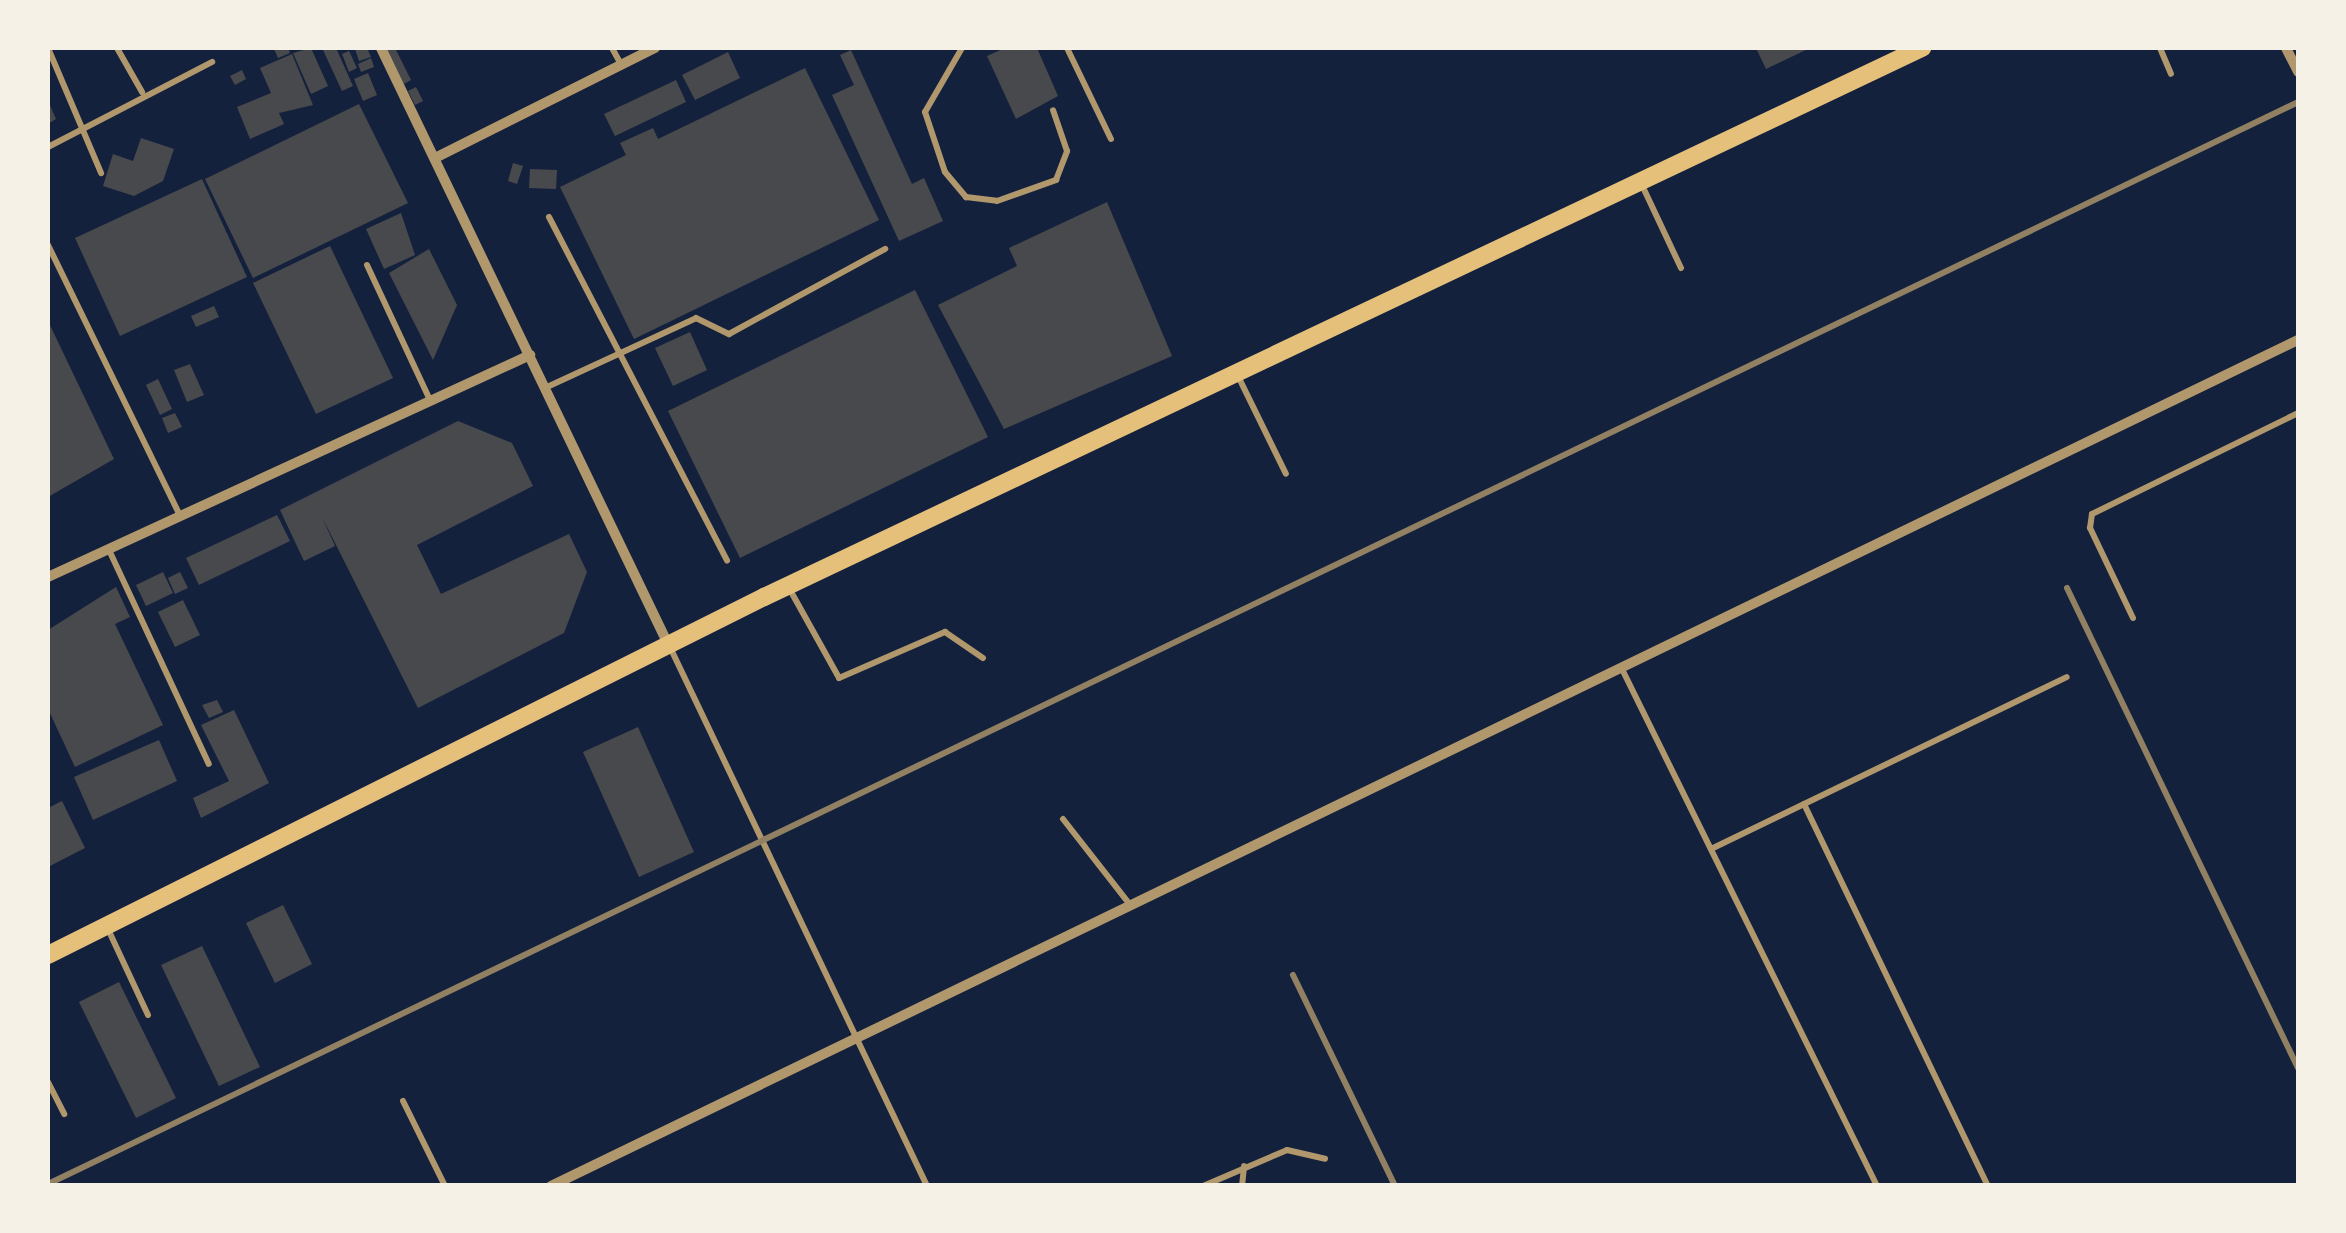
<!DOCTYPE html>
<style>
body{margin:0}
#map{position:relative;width:2346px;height:1233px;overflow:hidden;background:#14213d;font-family:"Sofia Sans Condensed",sans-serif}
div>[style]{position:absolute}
.building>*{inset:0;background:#48494c}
.service>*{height:6px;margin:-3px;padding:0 3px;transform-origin:3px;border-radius:3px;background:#b1986c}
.minor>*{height:10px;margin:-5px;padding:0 5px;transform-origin:5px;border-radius:5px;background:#b1986c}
.secondary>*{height:18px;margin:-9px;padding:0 9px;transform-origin:9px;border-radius:9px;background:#e5c07b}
.rail>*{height:6px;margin:-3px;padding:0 3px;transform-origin:3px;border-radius:3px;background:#918062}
span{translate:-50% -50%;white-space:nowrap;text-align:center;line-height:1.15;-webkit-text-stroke:8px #f6f1e7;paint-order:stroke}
.frame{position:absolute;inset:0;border:50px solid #f6f1e7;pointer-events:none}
</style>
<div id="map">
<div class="building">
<div style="clip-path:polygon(288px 48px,290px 53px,278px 58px,274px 49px)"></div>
<div style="clip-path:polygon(311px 48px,328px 86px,311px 94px,293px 53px)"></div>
<div style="clip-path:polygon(336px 48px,353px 86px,342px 91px,323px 50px)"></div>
<div style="clip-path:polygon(367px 48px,371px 57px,359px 61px,355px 49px)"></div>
<div style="clip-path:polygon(395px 48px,411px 80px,404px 84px,387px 50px)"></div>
<div style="clip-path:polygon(1005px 48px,1037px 48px,1058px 96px,1016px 119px,987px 56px)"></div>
<div style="clip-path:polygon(1756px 48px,1810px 48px,1766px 69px)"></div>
<div style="clip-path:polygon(851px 50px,912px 184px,924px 178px,943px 221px,899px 241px,832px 95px,854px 85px,840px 55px)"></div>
<div style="clip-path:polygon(349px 51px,357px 68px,349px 72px,342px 54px)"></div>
<div style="clip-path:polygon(728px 52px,740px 78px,695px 100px,682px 75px)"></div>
<div style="clip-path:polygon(292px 54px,313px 105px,279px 113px,284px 124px,250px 139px,237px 107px,271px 93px,260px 68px)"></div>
<div style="clip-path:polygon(371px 58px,374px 67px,361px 72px,358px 64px)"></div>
<div style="clip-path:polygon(805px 68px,879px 220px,634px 339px,560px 187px,626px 155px,620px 143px,653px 128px,658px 139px)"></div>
<div style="clip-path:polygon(242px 70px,246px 79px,235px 85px,230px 76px)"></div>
<div style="clip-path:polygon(368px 73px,377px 95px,363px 101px,354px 79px)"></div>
<div style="clip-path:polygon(676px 80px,686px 102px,615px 136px,604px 114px)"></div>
<div style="clip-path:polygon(416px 87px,423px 101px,415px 105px,408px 91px)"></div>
<div style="clip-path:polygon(48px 101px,56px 119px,48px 124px)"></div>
<div style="clip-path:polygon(359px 104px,408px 203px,253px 278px,205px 179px)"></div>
<div style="clip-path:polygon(141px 138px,174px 149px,163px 181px,134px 196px,103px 186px,113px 154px,133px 161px)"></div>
<div style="clip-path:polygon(513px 163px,523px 166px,517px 184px,508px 181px)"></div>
<div style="clip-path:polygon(530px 169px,557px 170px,556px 189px,529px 188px)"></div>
<div style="clip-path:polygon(202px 179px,247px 277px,120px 336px,75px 238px)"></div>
<div style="clip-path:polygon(1107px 202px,1172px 356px,1004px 429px,938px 305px,1017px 266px,1009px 248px)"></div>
<div style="clip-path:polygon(401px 213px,415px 255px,384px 269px,366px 229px)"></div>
<div style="clip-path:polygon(330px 246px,393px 378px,316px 414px,253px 283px)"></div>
<div style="clip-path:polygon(429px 249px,457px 305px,433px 360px,389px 273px)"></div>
<div style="clip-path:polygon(915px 290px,988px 437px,740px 558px,668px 411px)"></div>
<div style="clip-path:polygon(214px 306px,219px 317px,196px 327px,191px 316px)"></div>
<div style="clip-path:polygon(48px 321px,114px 459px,48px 497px)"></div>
<div style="clip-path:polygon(690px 332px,707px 370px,673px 386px,655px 348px)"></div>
<div style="clip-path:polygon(190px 364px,204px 395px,187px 402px,174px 370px)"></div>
<div style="clip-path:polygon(158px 379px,172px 409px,160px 415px,146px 385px)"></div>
<div style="clip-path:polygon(175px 413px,182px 427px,168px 433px,162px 418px)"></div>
<div style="clip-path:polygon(458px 421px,512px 443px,533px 486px,417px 545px,441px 594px,569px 534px,587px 572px,564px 633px,418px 708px,322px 517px,335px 546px,304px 561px,280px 510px)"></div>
<div style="clip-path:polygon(277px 515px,290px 541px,199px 585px,186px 558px)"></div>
<div style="clip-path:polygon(163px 572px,173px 593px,146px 606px,136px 585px)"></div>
<div style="clip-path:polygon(180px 572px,188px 588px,175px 594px,168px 578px)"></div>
<div style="clip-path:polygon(116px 587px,130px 617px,115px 624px,163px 725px,75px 767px,48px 709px,48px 630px)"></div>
<div style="clip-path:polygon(183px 600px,200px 635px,175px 647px,158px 612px)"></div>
<div style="clip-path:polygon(217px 700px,223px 712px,209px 718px,202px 705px)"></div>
<div style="clip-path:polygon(234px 710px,269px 783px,201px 818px,193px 798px,229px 781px,201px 725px)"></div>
<div style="clip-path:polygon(638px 727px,694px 852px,639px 877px,583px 752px)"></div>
<div style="clip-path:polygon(159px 740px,177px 781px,93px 820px,74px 777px)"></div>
<div style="clip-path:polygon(62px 801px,85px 848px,48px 867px,48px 808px)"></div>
<div style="clip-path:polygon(283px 905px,312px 964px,275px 983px,246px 923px)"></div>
<div style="clip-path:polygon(202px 946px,260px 1067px,219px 1086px,161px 965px)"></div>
<div style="clip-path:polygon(119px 982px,176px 1098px,136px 1118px,79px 1002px)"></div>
</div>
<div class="service">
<div style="left:48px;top:48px;width:136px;rotate:67deg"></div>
<div style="left:117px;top:48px;width:51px;rotate:60.4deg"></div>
<div style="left:612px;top:48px;width:18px;rotate:61deg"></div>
<div style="left:962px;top:48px;width:74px;rotate:120deg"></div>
<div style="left:925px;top:112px;width:63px;rotate:71.6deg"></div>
<div style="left:945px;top:172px;width:33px;rotate:50deg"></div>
<div style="left:966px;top:197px;width:31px;rotate:7deg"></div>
<div style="left:997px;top:201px;width:63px;rotate:-19.6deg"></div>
<div style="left:1056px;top:180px;width:31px;rotate:-69deg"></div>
<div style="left:1067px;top:151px;width:43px;rotate:-108.9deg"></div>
<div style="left:1067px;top:48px;width:101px;rotate:64.2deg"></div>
<div style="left:2160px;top:48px;width:28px;rotate:67deg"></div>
<div style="left:48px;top:147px;width:185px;rotate:-27.4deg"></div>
<div style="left:1641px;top:183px;width:94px;rotate:64.8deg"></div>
<div style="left:549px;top:217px;width:387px;rotate:62.6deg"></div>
<div style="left:48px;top:245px;width:299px;rotate:64deg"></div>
<div style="left:367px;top:265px;width:149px;rotate:65deg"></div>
<div style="left:1237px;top:374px;width:111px;rotate:63.9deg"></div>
<div style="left:547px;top:387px;width:164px;rotate:-24.8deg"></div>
<div style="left:696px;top:318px;width:37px;rotate:26deg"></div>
<div style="left:729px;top:334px;width:178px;rotate:-28.6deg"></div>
<div style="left:109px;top:550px;width:236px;rotate:65deg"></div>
<div style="left:789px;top:588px;width:103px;rotate:60.9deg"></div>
<div style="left:839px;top:678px;width:116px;rotate:-23.5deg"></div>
<div style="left:945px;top:632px;width:46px;rotate:34.4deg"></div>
<div style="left:2133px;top:618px;width:100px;rotate:-115.5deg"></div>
<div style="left:2090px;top:528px;width:14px;rotate:-82deg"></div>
<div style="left:2092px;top:514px;width:229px;rotate:-26.1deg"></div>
<div style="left:669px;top:645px;width:599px;rotate:64.5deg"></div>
<div style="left:1621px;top:667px;width:579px;rotate:63.74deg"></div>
<div style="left:1804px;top:804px;width:424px;rotate:64.3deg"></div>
<div style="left:1063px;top:819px;width:110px;rotate:52deg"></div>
<div style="left:1711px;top:849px;width:395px;rotate:-25.8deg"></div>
<div style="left:107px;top:927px;width:97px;rotate:65deg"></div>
<div style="left:48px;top:1082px;width:36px;rotate:63deg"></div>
<div style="left:403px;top:1101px;width:95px;rotate:63.7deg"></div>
<div style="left:1203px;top:1186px;width:91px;rotate:-23.2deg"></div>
<div style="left:1287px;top:1150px;width:39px;rotate:13deg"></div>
<div style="left:1242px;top:1186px;width:20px;rotate:-84deg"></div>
</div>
<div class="minor">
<div style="left:381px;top:48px;width:662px;rotate:64.29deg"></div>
<div style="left:2286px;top:48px;width:27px;rotate:63deg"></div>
<div style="left:437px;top:157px;width:244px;rotate:-26.6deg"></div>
<div style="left:48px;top:577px;width:531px;rotate:-24.73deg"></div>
<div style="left:551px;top:1186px;width:1941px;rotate:-25.84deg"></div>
</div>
<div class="secondary">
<div style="left:48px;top:955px;width:801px;rotate:-26.57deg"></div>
<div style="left:764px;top:597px;width:1282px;rotate:-25.37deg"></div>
</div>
<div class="rail">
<div style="left:2067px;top:588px;width:533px;rotate:64.3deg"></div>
<div style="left:1293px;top:975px;width:234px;rotate:64.2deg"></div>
<div style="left:48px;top:1184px;width:2497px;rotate:-25.68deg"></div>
</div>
<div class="frame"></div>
</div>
